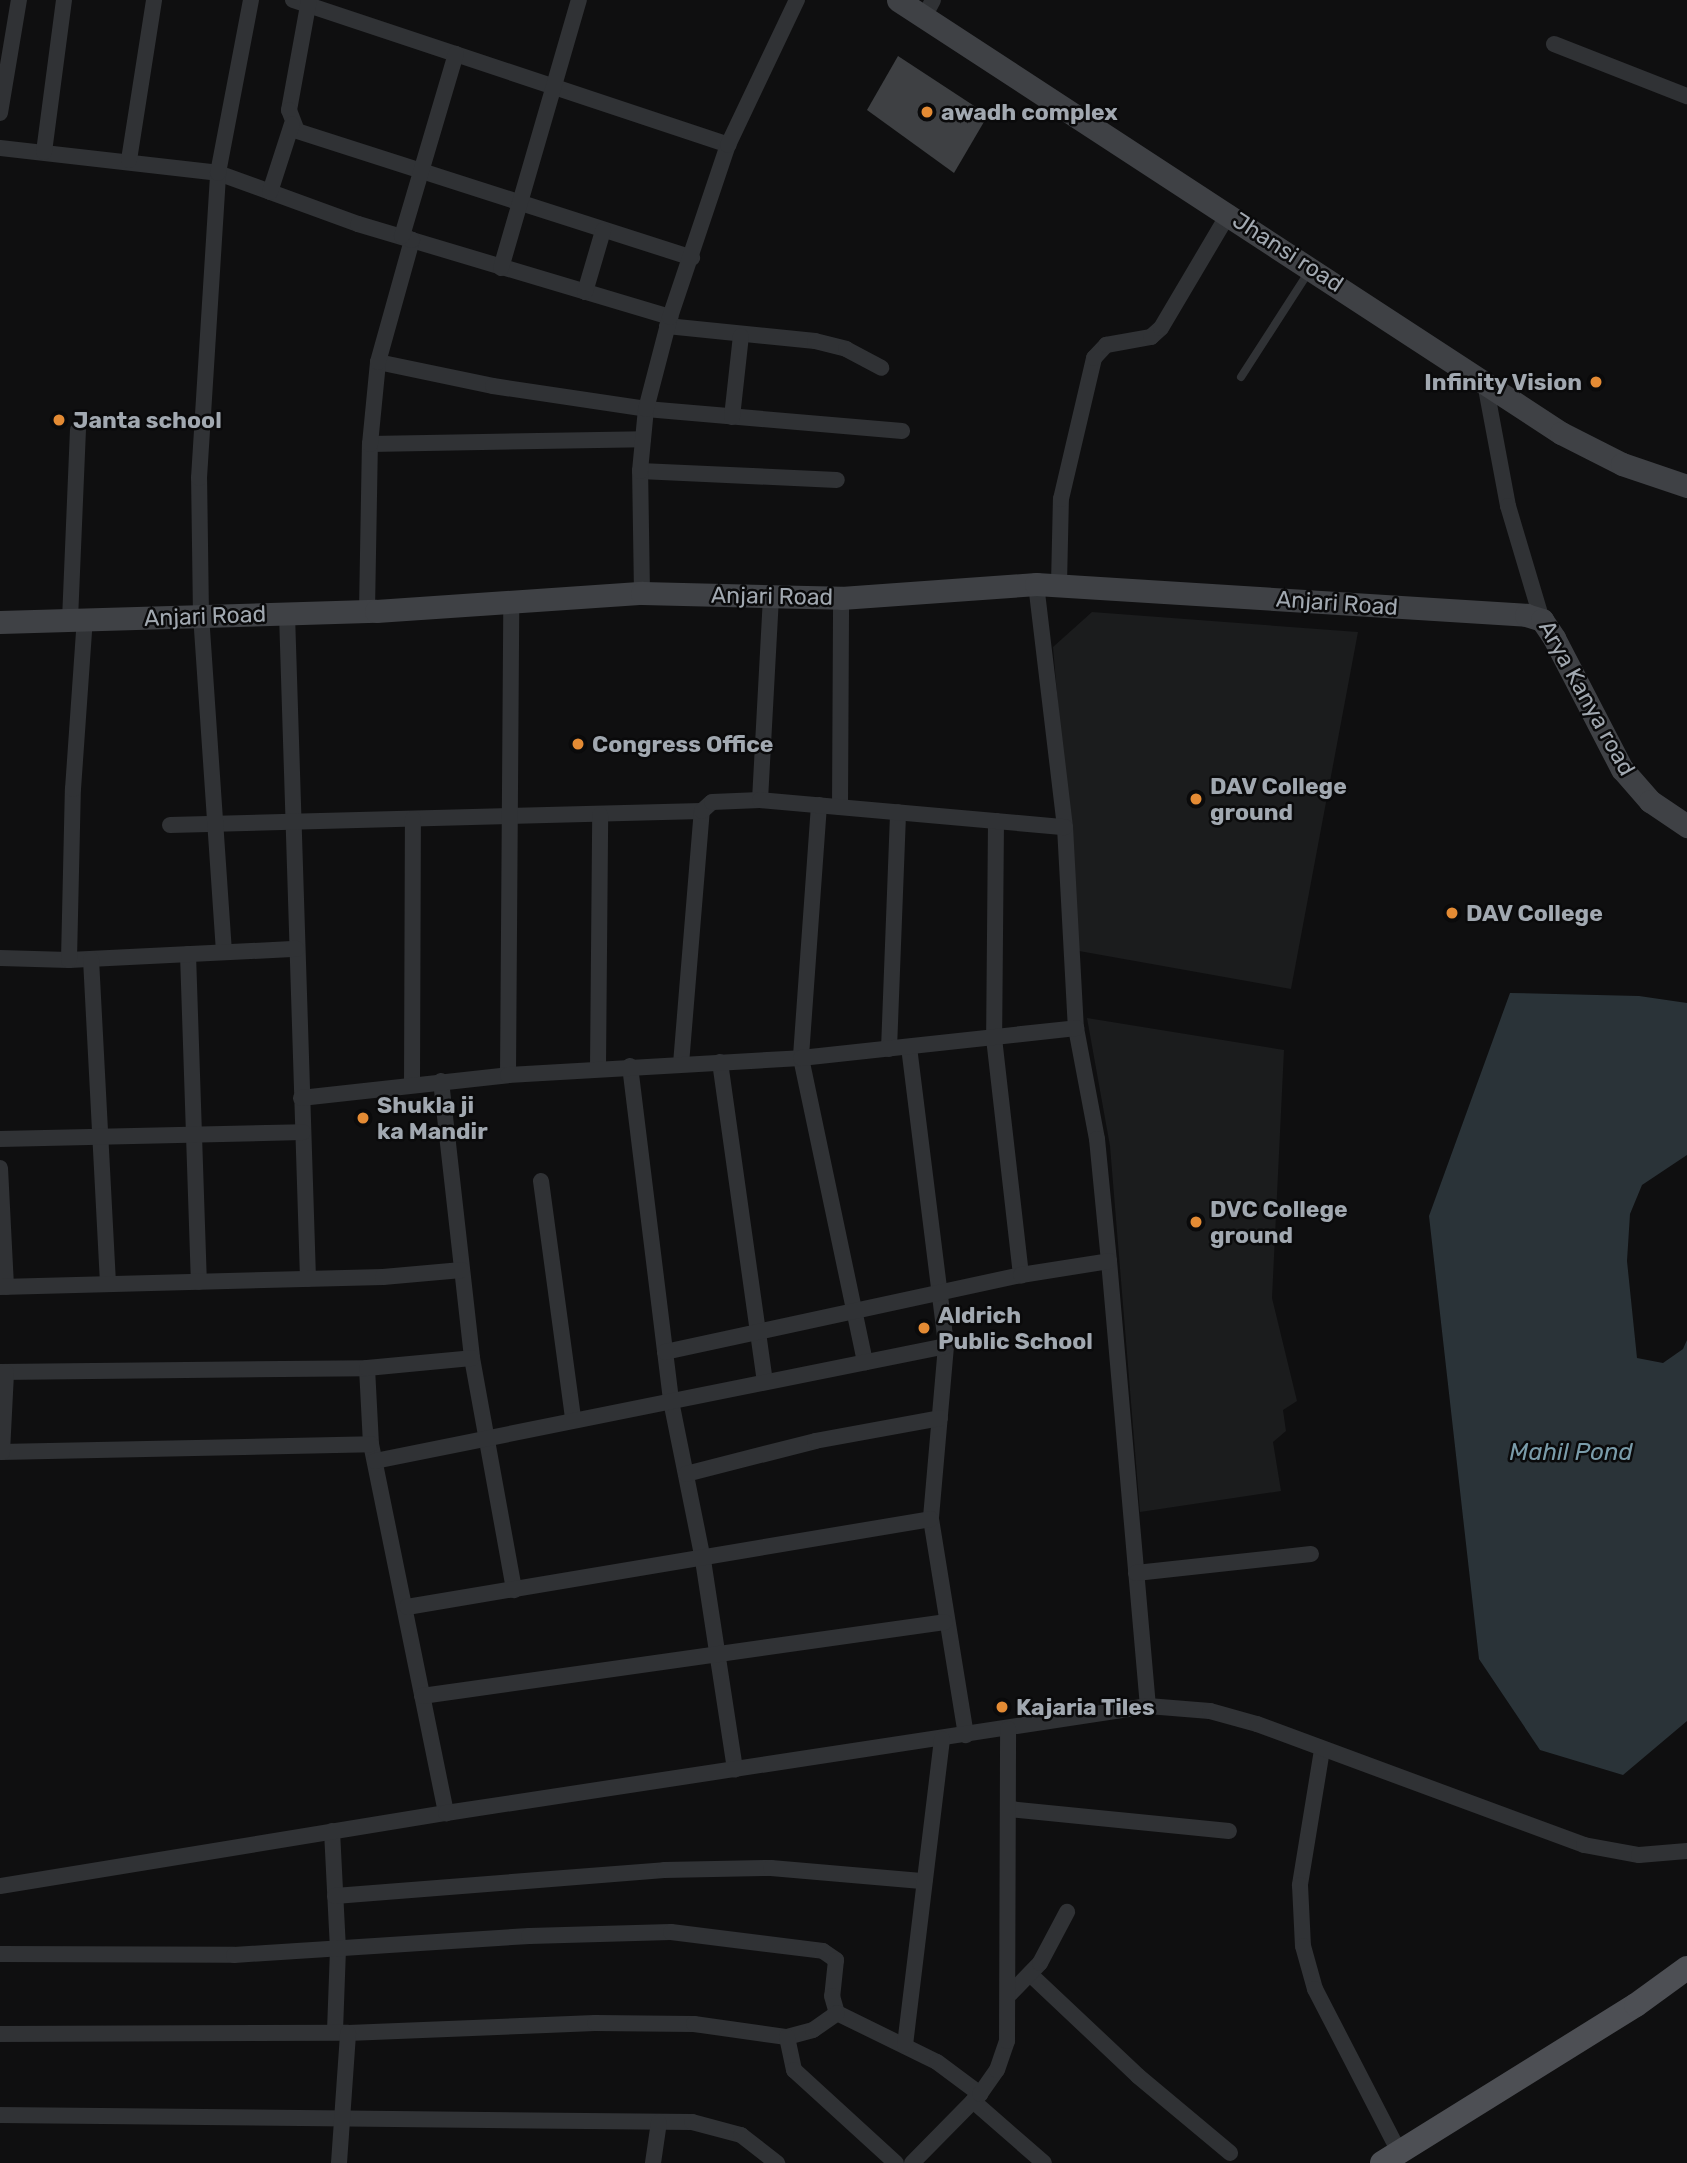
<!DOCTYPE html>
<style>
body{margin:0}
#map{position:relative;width:1687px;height:2163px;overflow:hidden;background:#0f0f10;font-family:Rubik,sans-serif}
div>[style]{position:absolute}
.built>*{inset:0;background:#1b1c1d}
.water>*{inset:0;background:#2a3338}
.building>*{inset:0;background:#3e4043}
.lane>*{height:8px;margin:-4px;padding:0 4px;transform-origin:4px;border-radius:4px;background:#303235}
.street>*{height:16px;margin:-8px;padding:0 8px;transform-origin:8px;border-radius:8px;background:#303235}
.secondary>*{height:23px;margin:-11.5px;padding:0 11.5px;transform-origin:11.5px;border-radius:11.5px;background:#3f4145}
.primary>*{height:24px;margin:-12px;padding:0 12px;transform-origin:12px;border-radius:12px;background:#4d4f54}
.dots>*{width:19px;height:19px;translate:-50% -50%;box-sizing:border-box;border:4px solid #0a0a0b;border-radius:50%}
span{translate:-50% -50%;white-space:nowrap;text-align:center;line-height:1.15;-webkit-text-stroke:5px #0a0a0b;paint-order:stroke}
.poi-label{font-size:23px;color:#a1a8b0;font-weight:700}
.left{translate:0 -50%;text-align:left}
.right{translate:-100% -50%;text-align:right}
.street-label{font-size:23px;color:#a1a8b0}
.water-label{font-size:24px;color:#7a9caa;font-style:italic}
</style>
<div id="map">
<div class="built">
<div style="clip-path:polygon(1092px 612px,1358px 632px,1291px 989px,1079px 951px,1053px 647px)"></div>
<div style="clip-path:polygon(1087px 1018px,1284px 1050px,1272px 1298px,1297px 1401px,1283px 1410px,1286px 1431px,1273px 1442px,1281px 1491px,1140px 1512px,1110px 1146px)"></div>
</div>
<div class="water">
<div style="clip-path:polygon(1510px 993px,1639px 996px,1687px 1003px,1687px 1155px,1642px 1185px,1630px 1214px,1627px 1261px,1637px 1358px,1663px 1363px,1683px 1349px,1687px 1340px,1687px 1721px,1623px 1775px,1540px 1750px,1479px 1659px,1429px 1216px)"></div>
</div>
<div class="building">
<div style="clip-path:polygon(898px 56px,988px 115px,954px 173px,867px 110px)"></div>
</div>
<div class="lane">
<div style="left:1241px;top:377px;width:124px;rotate:-57.2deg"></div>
</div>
<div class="street">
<div style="left:293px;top:0;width:459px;rotate:18.4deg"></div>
<div style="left:309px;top:0;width:112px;rotate:100.3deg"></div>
<div style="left:289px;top:110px;width:22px;rotate:69deg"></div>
<div style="left:297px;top:131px;width:415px;rotate:17.8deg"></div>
<div style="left:924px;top:17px;width:19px;rotate:-62deg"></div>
<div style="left:1554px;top:44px;width:143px;rotate:21.4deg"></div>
<div style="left:0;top:113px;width:115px;rotate:-80.5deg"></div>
<div style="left:0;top:148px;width:219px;rotate:6.5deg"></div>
<div style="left:218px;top:173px;width:149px;rotate:20deg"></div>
<div style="left:358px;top:224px;width:326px;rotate:16.6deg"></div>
<div style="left:44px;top:152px;width:153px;rotate:-82.5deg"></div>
<div style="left:129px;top:160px;width:162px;rotate:-81.1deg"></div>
<div style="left:270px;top:192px;width:71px;rotate:-72.1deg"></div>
<div style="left:501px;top:268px;width:279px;rotate:-73.8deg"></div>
<div style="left:585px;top:292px;width:64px;rotate:-73.6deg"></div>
<div style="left:667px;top:326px;width:149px;rotate:5.8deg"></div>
<div style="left:815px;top:341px;width:32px;rotate:14deg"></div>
<div style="left:846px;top:349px;width:40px;rotate:28deg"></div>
<div style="left:378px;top:362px;width:117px;rotate:11.8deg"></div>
<div style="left:493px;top:386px;width:155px;rotate:8.5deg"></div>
<div style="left:646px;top:409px;width:257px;rotate:4.9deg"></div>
<div style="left:1485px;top:383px;width:125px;rotate:79.4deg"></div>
<div style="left:1508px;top:506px;width:119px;rotate:73.4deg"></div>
<div style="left:732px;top:417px;width:81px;rotate:-83.7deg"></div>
<div style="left:370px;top:444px;width:273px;rotate:-1deg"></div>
<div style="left:640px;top:471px;width:197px;rotate:2.6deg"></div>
<div style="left:1036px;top:584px;width:245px;rotate:83.2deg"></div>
<div style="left:1065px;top:827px;width:201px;rotate:86.9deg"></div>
<div style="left:1076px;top:1028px;width:113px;rotate:79.3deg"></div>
<div style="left:1097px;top:1139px;width:123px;rotate:84.4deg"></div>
<div style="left:1109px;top:1261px;width:447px;rotate:85deg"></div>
<div style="left:1059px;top:584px;width:85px;rotate:-88.7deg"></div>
<div style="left:1061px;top:499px;width:145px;rotate:-76.8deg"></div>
<div style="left:1094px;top:358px;width:18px;rotate:-47deg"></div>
<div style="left:1106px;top:345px;width:46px;rotate:-10.1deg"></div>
<div style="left:1151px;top:337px;width:13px;rotate:-42deg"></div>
<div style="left:1161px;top:328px;width:134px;rotate:-59.4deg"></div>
<div style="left:642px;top:593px;width:122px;rotate:-90.9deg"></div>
<div style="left:640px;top:471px;width:62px;rotate:-84.5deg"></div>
<div style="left:646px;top:409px;width:95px;rotate:-75.4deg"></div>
<div style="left:670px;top:317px;width:182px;rotate:-71.4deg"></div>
<div style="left:728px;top:145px;width:161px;rotate:-64.6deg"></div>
<div style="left:367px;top:611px;width:167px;rotate:-89deg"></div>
<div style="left:370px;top:444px;width:82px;rotate:-84.4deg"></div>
<div style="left:378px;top:362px;width:127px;rotate:-74.4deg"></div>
<div style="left:412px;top:240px;width:11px;rotate:-158deg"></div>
<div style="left:402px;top:236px;width:190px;rotate:-73.5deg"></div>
<div style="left:287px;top:614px;width:665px;rotate:88.19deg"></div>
<div style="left:70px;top:620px;width:190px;rotate:-87.6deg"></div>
<div style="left:760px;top:800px;width:203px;rotate:-86.9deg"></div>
<div style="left:819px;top:805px;width:254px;rotate:94.1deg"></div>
<div style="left:801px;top:1058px;width:311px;rotate:78.1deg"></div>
<div style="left:840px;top:807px;width:209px;rotate:-89.7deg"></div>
<div style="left:996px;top:821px;width:217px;rotate:90.5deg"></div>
<div style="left:994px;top:1038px;width:239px;rotate:83.5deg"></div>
<div style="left:170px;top:825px;width:532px;rotate:-1.51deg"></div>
<div style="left:224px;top:952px;width:337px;rotate:-93.9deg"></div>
<div style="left:201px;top:616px;width:138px;rotate:-90.8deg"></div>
<div style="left:199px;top:478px;width:306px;rotate:-86.4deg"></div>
<div style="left:218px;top:173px;width:176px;rotate:-79.2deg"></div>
<div style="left:188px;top:954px;width:328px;rotate:88.1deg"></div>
<div style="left:0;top:958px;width:69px;rotate:1.7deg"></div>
<div style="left:69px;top:960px;width:228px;rotate:-2.8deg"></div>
<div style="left:91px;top:959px;width:325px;rotate:87deg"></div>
<div style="left:69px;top:960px;width:171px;rotate:-88.7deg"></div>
<div style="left:73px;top:789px;width:170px;rotate:-86deg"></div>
<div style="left:909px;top:1047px;width:301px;rotate:82.9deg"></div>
<div style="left:946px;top:1346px;width:174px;rotate:95deg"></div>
<div style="left:931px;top:1519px;width:219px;rotate:80.8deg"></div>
<div style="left:889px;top:1049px;width:237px;rotate:-87.8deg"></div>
<div style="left:720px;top:1062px;width:323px;rotate:82deg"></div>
<div style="left:681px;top:1064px;width:254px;rotate:-85.3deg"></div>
<div style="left:702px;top:811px;width:13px;rotate:-42deg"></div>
<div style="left:712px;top:802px;width:48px;rotate:-2.4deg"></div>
<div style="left:760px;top:800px;width:306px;rotate:5.1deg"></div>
<div style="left:630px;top:1066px;width:337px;rotate:83deg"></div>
<div style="left:671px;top:1401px;width:162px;rotate:78.6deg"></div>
<div style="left:703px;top:1560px;width:212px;rotate:81.3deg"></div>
<div style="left:598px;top:1067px;width:252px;rotate:-89.5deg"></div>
<div style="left:508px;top:1075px;width:474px;rotate:-89.6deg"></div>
<div style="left:441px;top:1081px;width:279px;rotate:83.6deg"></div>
<div style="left:472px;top:1358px;width:236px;rotate:79.7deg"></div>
<div style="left:412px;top:1084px;width:265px;rotate:-89.8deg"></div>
<div style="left:301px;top:1098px;width:208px;rotate:-6.3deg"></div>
<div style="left:508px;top:1075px;width:293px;rotate:-3.3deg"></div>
<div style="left:801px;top:1058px;width:277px;rotate:-6.2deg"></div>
<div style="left:0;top:1139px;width:303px;rotate:-1.3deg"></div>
<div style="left:0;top:1168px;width:119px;rotate:87.1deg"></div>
<div style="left:541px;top:1181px;width:239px;rotate:82.3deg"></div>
<div style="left:0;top:1287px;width:383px;rotate:-1.5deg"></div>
<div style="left:383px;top:1277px;width:79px;rotate:-5.1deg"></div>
<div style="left:665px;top:1352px;width:364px;rotate:-12.2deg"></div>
<div style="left:1021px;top:1275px;width:89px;rotate:-9deg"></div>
<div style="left:367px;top:1368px;width:76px;rotate:87deg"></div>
<div style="left:371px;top:1444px;width:377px;rotate:78.5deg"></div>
<div style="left:0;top:1372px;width:367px;rotate:-0.6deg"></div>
<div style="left:367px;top:1368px;width:105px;rotate:-5.4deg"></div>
<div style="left:0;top:1452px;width:371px;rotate:-1.2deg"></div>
<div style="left:2px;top:1452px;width:80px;rotate:-87.1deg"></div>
<div style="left:375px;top:1461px;width:582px;rotate:-11.39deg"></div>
<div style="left:686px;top:1474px;width:133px;rotate:-14.3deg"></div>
<div style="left:815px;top:1441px;width:127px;rotate:-10.4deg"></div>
<div style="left:1136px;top:1573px;width:176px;rotate:-6.2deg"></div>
<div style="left:407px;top:1607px;width:531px;rotate:-9.53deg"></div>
<div style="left:422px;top:1696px;width:528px;rotate:-8.05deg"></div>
<div style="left:1322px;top:1750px;width:137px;rotate:99.3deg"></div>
<div style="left:1300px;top:1885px;width:61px;rotate:87.2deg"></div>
<div style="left:1303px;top:1946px;width:45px;rotate:74.4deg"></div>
<div style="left:1315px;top:1989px;width:183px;rotate:62.7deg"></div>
<div style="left:1009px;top:1809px;width:221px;rotate:5.7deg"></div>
<div style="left:332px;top:1831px;width:118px;rotate:87.1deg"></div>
<div style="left:338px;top:1949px;width:83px;rotate:92.1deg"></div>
<div style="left:0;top:1886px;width:452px;rotate:-9.3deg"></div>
<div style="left:446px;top:1813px;width:710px;rotate:-8.67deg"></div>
<div style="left:1148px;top:1706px;width:62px;rotate:4.6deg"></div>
<div style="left:1210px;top:1711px;width:49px;rotate:15.5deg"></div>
<div style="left:1257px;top:1724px;width:349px;rotate:20.3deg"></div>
<div style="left:1584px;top:1845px;width:56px;rotate:10.3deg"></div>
<div style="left:1639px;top:1855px;width:48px;rotate:-4.8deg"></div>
<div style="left:335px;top:1896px;width:330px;rotate:-4.5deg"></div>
<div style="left:664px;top:1870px;width:107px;rotate:-1.1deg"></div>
<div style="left:771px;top:1868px;width:154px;rotate:4.9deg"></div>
<div style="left:0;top:1954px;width:234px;rotate:0.2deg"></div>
<div style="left:234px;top:1955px;width:296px;rotate:-3.7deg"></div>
<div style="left:529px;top:1936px;width:142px;rotate:-1.6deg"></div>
<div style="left:671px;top:1932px;width:153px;rotate:7.1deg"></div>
<div style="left:823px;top:1951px;width:16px;rotate:35deg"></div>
<div style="left:836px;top:1960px;width:36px;rotate:96deg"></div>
<div style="left:832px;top:1996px;width:18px;rotate:74deg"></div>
<div style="left:837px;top:2013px;width:111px;rotate:26.1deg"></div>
<div style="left:937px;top:2062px;width:54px;rotate:36.7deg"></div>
<div style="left:1031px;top:1975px;width:147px;rotate:43.3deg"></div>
<div style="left:1138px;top:2076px;width:120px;rotate:39.9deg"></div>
<div style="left:1010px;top:1994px;width:43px;rotate:-45.9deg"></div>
<div style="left:1040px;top:1963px;width:58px;rotate:-62.1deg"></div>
<div style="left:0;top:2034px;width:348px;rotate:-0.2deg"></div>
<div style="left:348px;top:2033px;width:247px;rotate:-2.3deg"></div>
<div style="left:595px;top:2023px;width:99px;rotate:0.6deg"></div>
<div style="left:694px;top:2024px;width:94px;rotate:8deg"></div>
<div style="left:787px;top:2037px;width:27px;rotate:-15deg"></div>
<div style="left:813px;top:2030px;width:29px;rotate:-35deg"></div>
<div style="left:787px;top:2037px;width:34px;rotate:78deg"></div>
<div style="left:794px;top:2070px;width:138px;rotate:42.4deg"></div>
<div style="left:905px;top:2045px;width:308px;rotate:-83.1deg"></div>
<div style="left:973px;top:2101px;width:94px;rotate:41.1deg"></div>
<div style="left:0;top:2115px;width:692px;rotate:0.58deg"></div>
<div style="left:692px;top:2122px;width:51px;rotate:14.9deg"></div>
<div style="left:741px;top:2135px;width:46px;rotate:37.9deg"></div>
<div style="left:339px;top:2163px;width:130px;rotate:-86deg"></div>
<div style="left:653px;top:2163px;width:41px;rotate:-81.7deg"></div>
<div style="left:912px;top:2163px;width:97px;rotate:-45.4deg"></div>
<div style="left:980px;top:2094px;width:29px;rotate:-55deg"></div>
<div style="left:997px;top:2070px;width:31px;rotate:-71deg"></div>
<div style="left:1007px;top:2041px;width:312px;rotate:-89.8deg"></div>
</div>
<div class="secondary">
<div style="left:898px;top:0;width:792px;rotate:33.15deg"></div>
<div style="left:1561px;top:433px;width:68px;rotate:26.9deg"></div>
<div style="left:1622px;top:464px;width:69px;rotate:18.7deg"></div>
<div style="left:0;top:622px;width:376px;rotate:-1.7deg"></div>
<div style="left:376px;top:611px;width:267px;rotate:-3.9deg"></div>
<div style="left:642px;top:593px;width:199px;rotate:1.4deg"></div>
<div style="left:841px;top:598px;width:196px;rotate:-4.1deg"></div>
<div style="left:1036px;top:584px;width:491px;rotate:3.6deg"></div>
<div style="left:1526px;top:615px;width:17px;rotate:17deg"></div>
<div style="left:1542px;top:620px;width:22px;rotate:56deg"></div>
<div style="left:1554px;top:638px;width:148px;rotate:62.6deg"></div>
<div style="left:1622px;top:769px;width:43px;rotate:48.8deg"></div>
<div style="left:1650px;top:801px;width:45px;rotate:34deg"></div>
</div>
<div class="primary">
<div style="left:1382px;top:2163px;width:299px;rotate:-31.9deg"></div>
<div style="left:1636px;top:2005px;width:63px;rotate:-36deg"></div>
</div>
<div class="dots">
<div style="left:927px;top:112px;background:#e48b34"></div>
<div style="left:1596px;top:382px;background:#e48b34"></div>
<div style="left:59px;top:420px;background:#e48b34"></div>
<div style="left:578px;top:744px;background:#e48b34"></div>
<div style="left:1196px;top:799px;background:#e48b34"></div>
<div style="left:1452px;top:913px;background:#e48b34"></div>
<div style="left:363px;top:1118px;background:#e48b34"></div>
<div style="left:1196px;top:1222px;background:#e48b34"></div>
<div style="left:924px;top:1328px;background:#e48b34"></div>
<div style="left:1002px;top:1707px;background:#e48b34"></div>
</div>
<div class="poi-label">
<span class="left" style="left:941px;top:112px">awadh complex</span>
<span class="right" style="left:1582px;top:382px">Infinity Vision</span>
<span class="left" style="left:73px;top:420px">Janta school</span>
<span class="left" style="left:592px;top:744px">Congress Office</span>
<span class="left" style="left:1210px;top:799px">DAV College<br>ground</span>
<span class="left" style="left:1466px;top:913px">DAV College</span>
<span class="left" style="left:377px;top:1118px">Shukla ji<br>ka Mandir</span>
<span class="left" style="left:1210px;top:1222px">DVC College<br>ground</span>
<span class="left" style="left:938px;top:1328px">Aldrich<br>Public School</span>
<span class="left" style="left:1016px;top:1707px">Kajaria Tiles</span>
</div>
<div class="street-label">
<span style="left:1288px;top:252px;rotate:33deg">Jhansi road</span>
<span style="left:772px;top:596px;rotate:1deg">Anjari Road</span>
<span style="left:1337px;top:603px;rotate:4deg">Anjari Road</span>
<span style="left:205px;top:616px;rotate:-2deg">Anjari Road</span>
<span style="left:1587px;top:698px;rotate:61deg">Arya Kanya road</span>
</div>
<div class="water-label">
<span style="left:1571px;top:1453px">Mahil Pond</span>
</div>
</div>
